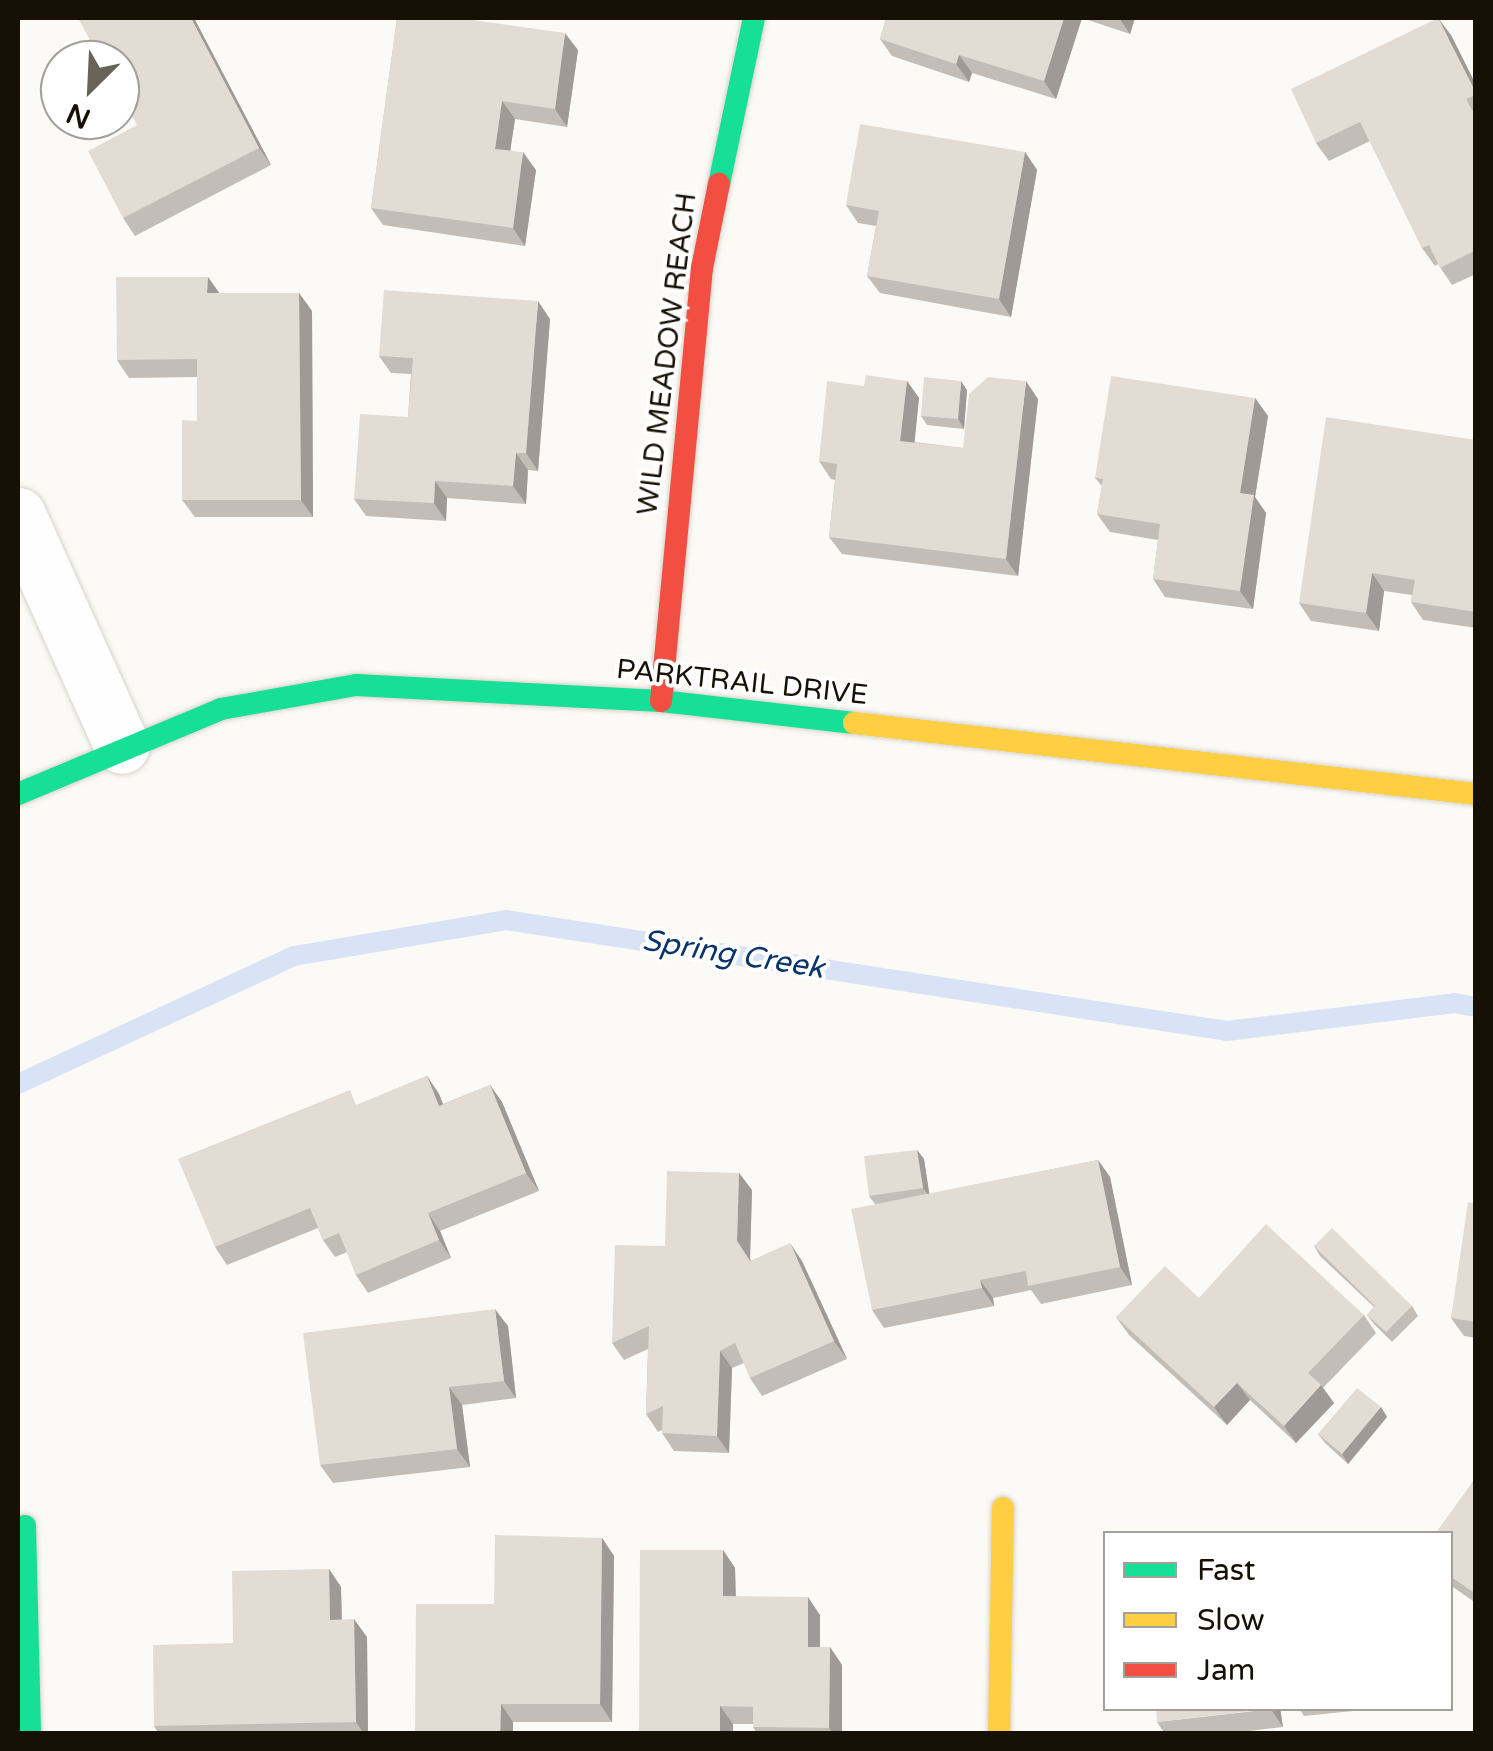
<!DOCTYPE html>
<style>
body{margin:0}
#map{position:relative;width:1493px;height:1751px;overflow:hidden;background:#fcfaf6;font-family:"Varela Round",sans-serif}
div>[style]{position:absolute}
.stream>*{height:20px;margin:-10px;padding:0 10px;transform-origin:10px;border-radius:10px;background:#d8e4f6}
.roads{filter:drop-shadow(0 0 2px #d7d3cb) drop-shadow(0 0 2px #d7d3cb)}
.street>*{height:55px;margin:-27.5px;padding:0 27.5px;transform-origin:27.5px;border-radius:27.5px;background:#fffefe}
.fast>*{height:22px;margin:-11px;padding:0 11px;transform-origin:11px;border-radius:11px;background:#16e098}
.slow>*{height:22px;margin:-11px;padding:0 11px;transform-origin:11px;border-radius:11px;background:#ffcf43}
.jam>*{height:22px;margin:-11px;padding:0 11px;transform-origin:11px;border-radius:11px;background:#f24e42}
.wall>*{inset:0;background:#c3bdb7}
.shaded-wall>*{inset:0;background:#9f9a95}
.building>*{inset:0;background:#e3dcd5}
span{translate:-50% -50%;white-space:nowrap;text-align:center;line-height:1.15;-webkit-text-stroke:8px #fff;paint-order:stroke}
.street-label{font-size:28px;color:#171105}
.water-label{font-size:30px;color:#08346c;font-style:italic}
.frame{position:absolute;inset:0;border:20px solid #171105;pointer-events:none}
.legend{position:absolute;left:1103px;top:1531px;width:350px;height:180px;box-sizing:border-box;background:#fff;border:2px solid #a2a09b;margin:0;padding:12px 18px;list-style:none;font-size:30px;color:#171105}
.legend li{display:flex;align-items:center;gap:20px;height:50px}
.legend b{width:50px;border:2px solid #a2a09b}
.north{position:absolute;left:40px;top:40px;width:100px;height:100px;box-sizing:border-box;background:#fff;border:2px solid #a2a09b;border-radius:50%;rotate:204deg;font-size:28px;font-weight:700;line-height:40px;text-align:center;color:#171105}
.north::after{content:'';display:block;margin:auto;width:35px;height:45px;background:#676359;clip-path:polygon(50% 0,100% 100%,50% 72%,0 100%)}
</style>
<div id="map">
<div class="stream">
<div style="left:18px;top:1084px;width:304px;rotate:-24.9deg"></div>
<div style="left:294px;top:956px;width:215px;rotate:-9.6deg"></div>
<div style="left:506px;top:920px;width:729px;rotate:8.75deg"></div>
<div style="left:1227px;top:1031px;width:229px;rotate:-7deg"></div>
<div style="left:1454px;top:1003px;width:22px;rotate:10deg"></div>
</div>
<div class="roads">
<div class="street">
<div style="left:18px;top:515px;width:253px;rotate:65.8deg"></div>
</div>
<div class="fast">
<div style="left:719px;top:184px;width:170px;rotate:-78.1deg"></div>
<div style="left:18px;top:794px;width:220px;rotate:-22.7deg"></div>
<div style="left:221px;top:709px;width:137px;rotate:-10.1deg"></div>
<div style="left:356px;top:685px;width:305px;rotate:3deg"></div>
<div style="left:661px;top:701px;width:194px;rotate:6.5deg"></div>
<div style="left:25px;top:1526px;width:208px;rotate:88.6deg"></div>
</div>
<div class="slow">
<div style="left:854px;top:723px;width:626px;rotate:6.51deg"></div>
<div style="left:999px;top:1734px;width:226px;rotate:-89deg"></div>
</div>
<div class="jam">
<div style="left:661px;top:701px;width:435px;rotate:-84.6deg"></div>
<div style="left:702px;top:268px;width:86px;rotate:-78.6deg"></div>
</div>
</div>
<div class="wall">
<div style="clip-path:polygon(194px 18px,271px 165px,135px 236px,123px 218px,137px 125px)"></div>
<div style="clip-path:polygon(397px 18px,578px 50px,567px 127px,515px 119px,510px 150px,536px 170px,525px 246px,383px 225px,371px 208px)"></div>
<div style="clip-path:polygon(886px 18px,1135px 18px,1130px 34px,1082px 18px,1056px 99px,972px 73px,969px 82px,892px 56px,880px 39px)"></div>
<div style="clip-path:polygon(1451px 35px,1476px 85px,1476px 274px,1452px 285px,1438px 264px,1435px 266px,1422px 248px,1370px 141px,1329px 161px,1316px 143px)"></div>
<div style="clip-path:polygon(1025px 152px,1037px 170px,1011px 317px,880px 293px,867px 276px,876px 226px,858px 223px,846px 205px)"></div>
<div style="clip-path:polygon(208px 277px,219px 293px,299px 293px,312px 311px,313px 517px,195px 517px,182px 500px,197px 421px,197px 377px,129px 378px,117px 360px)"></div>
<div style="clip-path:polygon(550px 319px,538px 471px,528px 470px,526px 504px,447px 498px,446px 521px,366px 516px,354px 499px,408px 417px,411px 374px,391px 373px,379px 356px)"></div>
<div style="clip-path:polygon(907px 381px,919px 398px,914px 442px,963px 448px,1038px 399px,1018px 576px,842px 554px,829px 537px,835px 480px,831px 479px,819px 461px,864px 386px)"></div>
<div style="clip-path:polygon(967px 390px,964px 429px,927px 425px,921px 416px)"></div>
<div style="clip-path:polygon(1255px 398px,1268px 416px,1255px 497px,1266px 513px,1253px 609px,1165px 597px,1153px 579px,1158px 540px,1110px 532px,1097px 514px,1102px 486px,1095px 478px)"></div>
<div style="clip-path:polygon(1476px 440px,1476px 628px,1423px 620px,1411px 602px,1412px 595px,1384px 591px,1379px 631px,1311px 621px,1299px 603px)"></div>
<div style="clip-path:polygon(427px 1076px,439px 1094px,443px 1104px,490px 1085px,502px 1102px,539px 1191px,440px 1231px,451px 1258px,368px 1293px,356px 1275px,347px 1252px,335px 1257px,323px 1240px,318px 1228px,227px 1265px,215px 1247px,360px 1104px)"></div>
<div style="clip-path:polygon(917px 1150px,924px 1159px,929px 1194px,1098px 1160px,1110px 1177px,1132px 1285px,1041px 1304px,1031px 1290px,993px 1298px,994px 1306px,884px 1328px,872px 1310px,875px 1204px,869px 1196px)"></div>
<div style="clip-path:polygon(739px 1173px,752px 1190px,750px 1259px,751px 1261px,802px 1261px,847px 1359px,762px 1396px,750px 1378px,744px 1363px,732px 1368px,729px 1453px,674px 1451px,662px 1433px,662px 1430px,658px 1432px,646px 1414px,648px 1349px,624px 1360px,612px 1343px,665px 1246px)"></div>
<div style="clip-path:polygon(1476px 1204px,1476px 1338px,1464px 1336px,1451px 1318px)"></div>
<div style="clip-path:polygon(1314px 1246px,1412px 1306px,1418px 1316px,1392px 1342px,1374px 1324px,1367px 1315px,1374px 1307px,1320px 1256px)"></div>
<div style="clip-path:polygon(1199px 1298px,1364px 1315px,1376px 1333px,1323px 1388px,1334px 1403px,1296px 1443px,1250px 1400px,1227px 1425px,1129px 1335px,1116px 1317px)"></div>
<div style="clip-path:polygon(508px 1326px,516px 1398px,462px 1405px,470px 1467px,333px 1483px,320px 1465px)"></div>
<div style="clip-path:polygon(1381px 1407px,1387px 1417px,1348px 1464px,1325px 1443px,1318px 1434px)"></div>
<div style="clip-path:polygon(1476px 1477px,1476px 1603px,1450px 1585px,1450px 1534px)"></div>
<div style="clip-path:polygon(602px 1538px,614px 1556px,612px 1722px,513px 1722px,415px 1734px,494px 1604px)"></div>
<div style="clip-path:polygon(723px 1550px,735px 1568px,736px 1596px,820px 1615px,820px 1647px,830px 1647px,842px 1665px,842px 1734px,757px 1734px,753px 1727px,753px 1724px,733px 1724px,733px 1734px,640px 1734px,639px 1732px)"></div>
<div style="clip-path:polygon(329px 1569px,341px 1587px,342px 1620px,367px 1637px,368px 1734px,159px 1734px,154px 1726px,233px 1643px)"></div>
<div style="clip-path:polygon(1280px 1708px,1283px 1727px,1224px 1734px,1165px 1734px,1157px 1722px)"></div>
<div style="clip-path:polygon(1299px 1708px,1372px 1708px,1372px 1709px,1304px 1716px)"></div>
</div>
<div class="shaded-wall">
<div style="clip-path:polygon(191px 18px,194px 18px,271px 165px,259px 148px)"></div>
<div style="clip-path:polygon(1064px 18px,1082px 18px,1056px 99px,1044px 81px)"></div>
<div style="clip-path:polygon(1119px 18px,1135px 18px,1130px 34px)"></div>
<div style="clip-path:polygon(1438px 18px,1451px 35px,1476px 85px,1476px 93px)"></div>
<div style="clip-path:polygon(565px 33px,578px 50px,567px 127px,555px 109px)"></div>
<div style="clip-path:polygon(959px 55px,972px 73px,969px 82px,956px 64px)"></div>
<div style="clip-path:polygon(502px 101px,515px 119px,508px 166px,495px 149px)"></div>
<div style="clip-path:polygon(523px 152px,536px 170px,525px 246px,513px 228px)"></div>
<div style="clip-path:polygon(1025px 152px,1037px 170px,1011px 317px,999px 299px)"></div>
<div style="clip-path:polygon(208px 277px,220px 294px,207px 293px)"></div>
<div style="clip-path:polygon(299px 293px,312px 311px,313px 517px,301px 500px)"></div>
<div style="clip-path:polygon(538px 301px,550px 319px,538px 471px,526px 453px)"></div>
<div style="clip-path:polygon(907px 381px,919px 398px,913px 458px,900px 441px)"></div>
<div style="clip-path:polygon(961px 381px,967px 390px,964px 429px,958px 419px)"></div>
<div style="clip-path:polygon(1026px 381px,1038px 399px,1018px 576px,1006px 559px)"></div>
<div style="clip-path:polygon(1255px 398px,1268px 416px,1255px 497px,1266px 513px,1253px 609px,1240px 591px,1240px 493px)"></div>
<div style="clip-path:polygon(516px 453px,528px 470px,526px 504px,513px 486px)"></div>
<div style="clip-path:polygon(435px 481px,447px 498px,446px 521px,434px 503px)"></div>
<div style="clip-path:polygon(1372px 573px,1384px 591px,1379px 631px,1366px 613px)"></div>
<div style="clip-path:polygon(427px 1076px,439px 1094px,451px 1124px,439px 1106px)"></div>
<div style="clip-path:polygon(490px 1085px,502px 1102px,539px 1191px,526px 1173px)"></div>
<div style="clip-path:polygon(917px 1150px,924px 1159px,930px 1198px,923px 1188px)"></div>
<div style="clip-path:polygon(1098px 1160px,1110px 1177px,1132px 1285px,1120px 1267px)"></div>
<div style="clip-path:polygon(739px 1173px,752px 1190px,750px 1259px,762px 1279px,737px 1241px)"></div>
<div style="clip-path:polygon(428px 1213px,440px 1231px,451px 1258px,439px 1240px)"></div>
<div style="clip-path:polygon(790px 1243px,802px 1261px,847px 1359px,834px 1341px)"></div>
<div style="clip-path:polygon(980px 1280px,993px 1298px,994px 1306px,982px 1288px)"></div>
<div style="clip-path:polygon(495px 1309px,508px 1326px,516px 1398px,504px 1381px)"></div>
<div style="clip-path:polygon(720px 1351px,732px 1368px,729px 1453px,717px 1436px)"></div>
<div style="clip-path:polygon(1237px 1383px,1250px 1400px,1227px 1425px,1214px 1407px)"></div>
<div style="clip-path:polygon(1321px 1385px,1334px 1403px,1296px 1443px,1284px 1426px)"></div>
<div style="clip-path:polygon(449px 1387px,462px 1405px,470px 1467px,457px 1449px)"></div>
<div style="clip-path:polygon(1381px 1407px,1387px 1417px,1348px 1464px,1342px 1454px)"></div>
<div style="clip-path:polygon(602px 1538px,614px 1556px,612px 1722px,600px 1704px)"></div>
<div style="clip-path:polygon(723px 1550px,735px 1568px,736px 1613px,723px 1596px)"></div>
<div style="clip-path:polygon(329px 1569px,341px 1587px,342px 1638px,330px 1620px)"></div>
<div style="clip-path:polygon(808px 1597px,820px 1615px,820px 1665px,808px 1647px)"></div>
<div style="clip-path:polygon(354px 1619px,367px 1637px,368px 1734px,364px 1734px,356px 1722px)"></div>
<div style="clip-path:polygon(830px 1647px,842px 1665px,842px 1734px,833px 1734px,829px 1728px)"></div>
<div style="clip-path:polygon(501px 1704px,513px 1722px,513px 1734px,500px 1734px)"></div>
<div style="clip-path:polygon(720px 1706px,733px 1724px,733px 1734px,721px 1734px,720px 1732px)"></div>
<div style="clip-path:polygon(1270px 1708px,1280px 1708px,1283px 1727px)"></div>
</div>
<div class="building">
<div style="clip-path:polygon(78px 18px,191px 18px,259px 148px,123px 218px,88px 151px,137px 125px,120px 94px,120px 60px,101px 60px)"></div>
<div style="clip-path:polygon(397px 18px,459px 18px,565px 33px,555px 109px,502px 101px,495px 149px,523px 152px,513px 228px,371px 208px)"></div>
<div style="clip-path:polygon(886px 18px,1064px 18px,1044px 81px,959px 55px,956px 64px,880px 39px)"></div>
<div style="clip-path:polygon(1438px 18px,1476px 93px,1476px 95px,1466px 99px,1476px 117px,1476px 250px,1440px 268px,1429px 245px,1422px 248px,1360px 122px,1316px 143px,1291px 89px)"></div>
<div style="clip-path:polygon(860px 124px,1025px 152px,999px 299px,867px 276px,879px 211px,846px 205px)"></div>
<div style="clip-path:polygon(116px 277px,208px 277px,207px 293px,299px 293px,301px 500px,182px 500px,182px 420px,197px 421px,197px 359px,117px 360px)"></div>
<div style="clip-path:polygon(384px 290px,538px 301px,526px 453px,516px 453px,513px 486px,435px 481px,434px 503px,354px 499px,360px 414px,408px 417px,413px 358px,379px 356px)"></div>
<div style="clip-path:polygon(866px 375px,907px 381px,900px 441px,963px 448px,969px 394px,988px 377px,1026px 381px,1006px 559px,829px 537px,837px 464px,819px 461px,827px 381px,864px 386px)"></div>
<div style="clip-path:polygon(1111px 376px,1255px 398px,1240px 493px,1254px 495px,1240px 591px,1153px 579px,1160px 524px,1097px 514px,1103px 479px,1095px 478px)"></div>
<div style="clip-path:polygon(924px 377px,961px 381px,958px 419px,921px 416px)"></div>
<div style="clip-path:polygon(1326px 417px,1476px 440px,1476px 612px,1411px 602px,1415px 580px,1372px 573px,1366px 613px,1299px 603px)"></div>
<div style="clip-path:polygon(427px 1076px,439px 1106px,490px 1085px,526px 1173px,428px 1213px,439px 1240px,356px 1275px,339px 1233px,323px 1240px,310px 1208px,215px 1247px,178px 1159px,350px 1090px,356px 1105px)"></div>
<div style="clip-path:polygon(917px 1150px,923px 1188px,869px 1196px,864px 1156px)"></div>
<div style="clip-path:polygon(1098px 1160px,1120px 1267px,1028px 1286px,1026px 1271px,980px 1280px,982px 1288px,872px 1310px,851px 1209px)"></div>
<div style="clip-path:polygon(667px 1171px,739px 1173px,737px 1241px,750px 1261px,790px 1243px,834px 1341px,750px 1378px,735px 1343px,720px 1351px,717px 1436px,662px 1433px,663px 1406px,646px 1414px,649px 1326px,612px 1343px,615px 1245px,665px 1246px)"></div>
<div style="clip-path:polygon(1468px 1202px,1476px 1204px,1476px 1322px,1451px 1318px)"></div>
<div style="clip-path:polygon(1266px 1224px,1364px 1315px,1308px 1373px,1321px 1385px,1284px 1426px,1237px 1383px,1214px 1407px,1116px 1317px,1165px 1266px,1199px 1298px)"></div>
<div style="clip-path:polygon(1332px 1228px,1412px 1306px,1386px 1332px,1367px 1315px,1375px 1306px,1314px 1246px)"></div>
<div style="clip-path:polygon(495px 1309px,504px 1381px,449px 1387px,457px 1449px,320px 1465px,303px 1333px)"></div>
<div style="clip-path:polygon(1357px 1388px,1381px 1407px,1342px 1454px,1318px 1434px)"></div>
<div style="clip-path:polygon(1476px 1477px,1476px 1594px,1450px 1576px,1450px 1534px,1435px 1534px)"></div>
<div style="clip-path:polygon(495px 1535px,602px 1538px,600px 1704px,501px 1704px,500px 1734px,415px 1734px,416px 1604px,494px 1604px)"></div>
<div style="clip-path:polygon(640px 1550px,723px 1550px,723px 1596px,808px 1597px,808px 1647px,830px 1647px,829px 1728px,753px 1727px,753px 1707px,720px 1706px,720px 1732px,639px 1732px)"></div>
<div style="clip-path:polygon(329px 1569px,330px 1620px,354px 1619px,356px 1722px,154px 1726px,153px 1645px,233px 1643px,232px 1571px)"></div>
<div style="clip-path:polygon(1156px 1708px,1270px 1708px,1270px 1709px,1157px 1722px)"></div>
</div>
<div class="street-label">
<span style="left:667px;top:354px;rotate:-83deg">WILD MEADOW REACH</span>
<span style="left:742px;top:682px;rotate:6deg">PARKTRAIL DRIVE</span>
</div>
<div class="water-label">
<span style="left:733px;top:955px;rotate:9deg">Spring Creek</span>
</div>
<div class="frame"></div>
<ul class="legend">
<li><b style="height:12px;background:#16e098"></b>Fast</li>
<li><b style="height:12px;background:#ffcf43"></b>Slow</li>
<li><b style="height:12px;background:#f24e42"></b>Jam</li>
</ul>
<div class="north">N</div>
</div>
